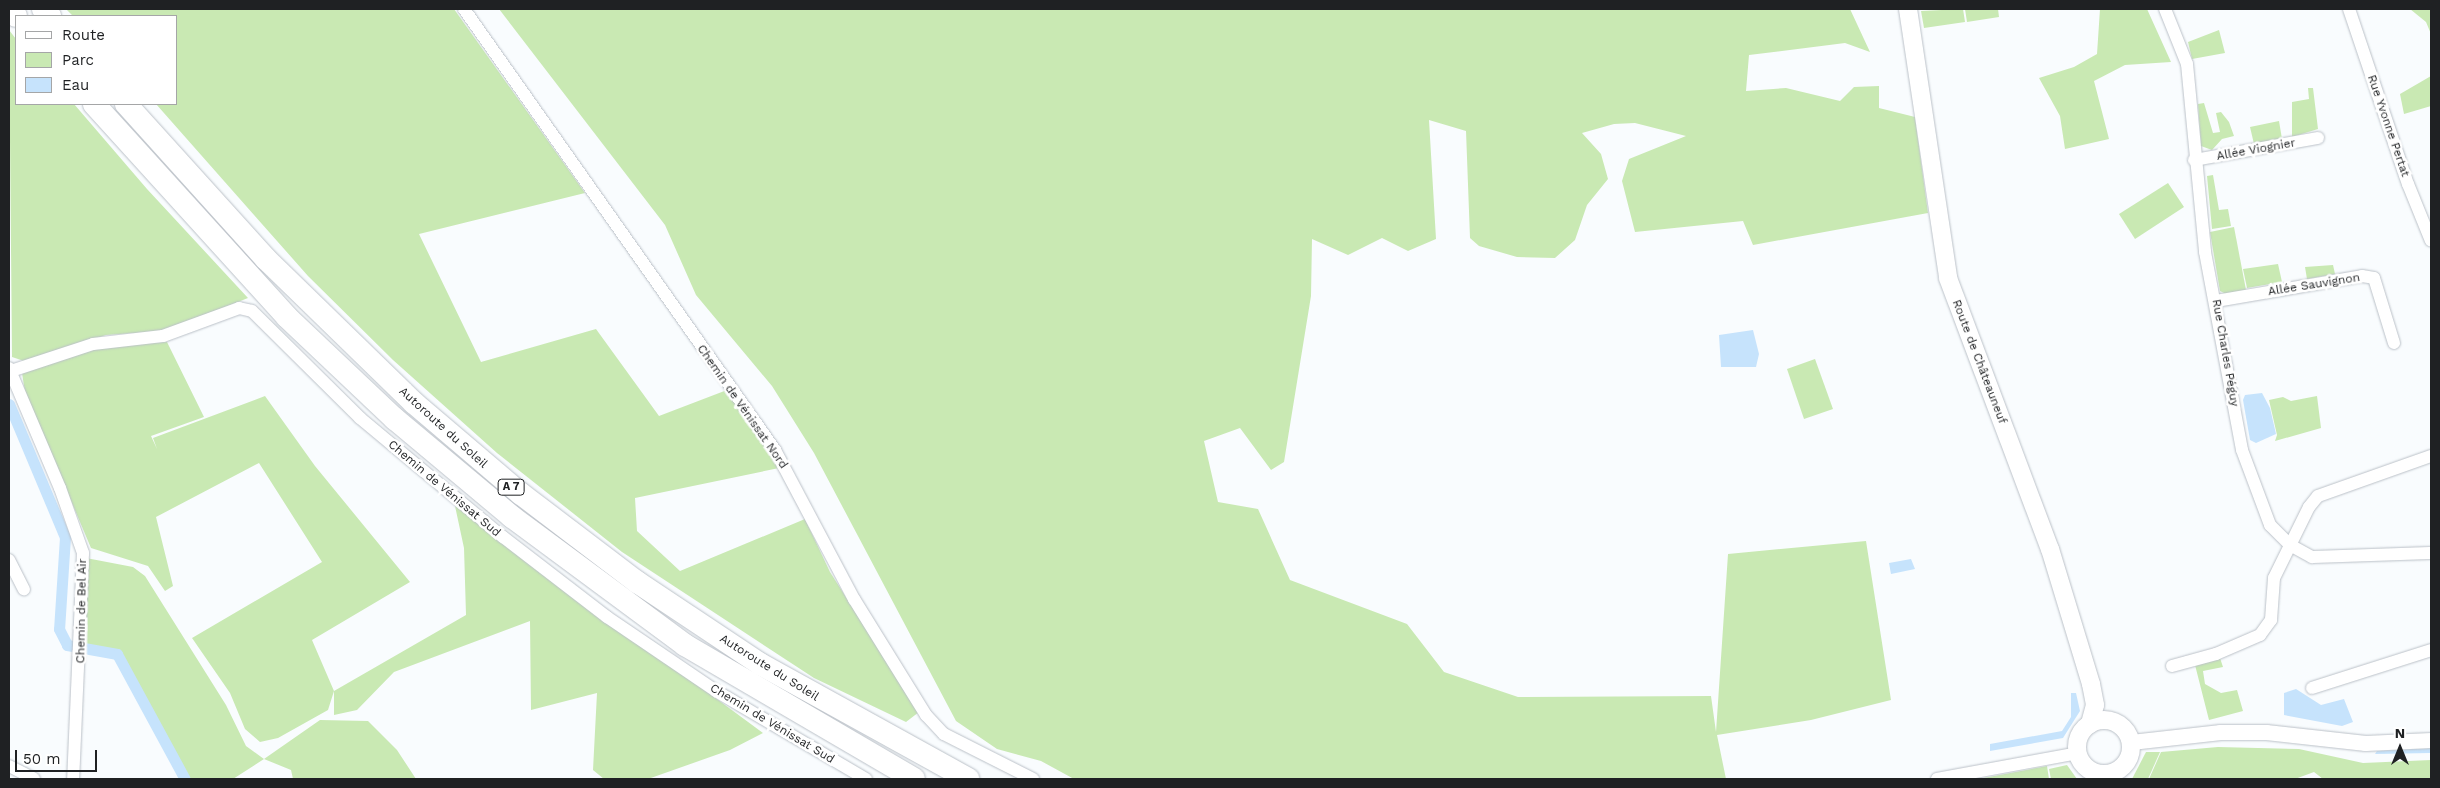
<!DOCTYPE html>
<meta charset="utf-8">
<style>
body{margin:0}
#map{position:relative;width:2440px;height:788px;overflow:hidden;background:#f9fcfe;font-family:"Work Sans",sans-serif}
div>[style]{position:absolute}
.green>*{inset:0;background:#c9e9b3}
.water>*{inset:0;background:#c6e3fc}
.canal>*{height:11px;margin:-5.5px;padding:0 5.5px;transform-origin:5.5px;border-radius:5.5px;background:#c6e3fc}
.roads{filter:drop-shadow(0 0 1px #bbc1c8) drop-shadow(0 0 1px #bbc1c8)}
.minor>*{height:12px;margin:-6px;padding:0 6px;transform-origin:6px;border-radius:6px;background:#fff}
.tertiary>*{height:15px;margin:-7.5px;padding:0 7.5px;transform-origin:7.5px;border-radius:7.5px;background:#fff}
.secondary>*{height:18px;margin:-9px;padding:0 9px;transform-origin:9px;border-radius:9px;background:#fff}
.secondary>.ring{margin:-9px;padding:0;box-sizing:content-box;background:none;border:18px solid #fff;border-radius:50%}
.motorway>*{height:22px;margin:-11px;padding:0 11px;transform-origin:11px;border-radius:11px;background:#fff}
span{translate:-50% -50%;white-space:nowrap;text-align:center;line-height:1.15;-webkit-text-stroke:5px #fff;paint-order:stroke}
.shield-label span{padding:1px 4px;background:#fff;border:1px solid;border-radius:4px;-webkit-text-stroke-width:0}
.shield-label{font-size:11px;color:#1f2123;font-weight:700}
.street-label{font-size:12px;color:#1f2123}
.frame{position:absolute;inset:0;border:10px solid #1f2123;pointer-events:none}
.legend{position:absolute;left:15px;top:15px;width:162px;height:90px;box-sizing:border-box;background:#fff;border:1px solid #a5a6a7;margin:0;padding:6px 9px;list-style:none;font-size:15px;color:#1f2123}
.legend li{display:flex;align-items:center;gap:10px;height:25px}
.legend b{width:25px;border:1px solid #a5a6a7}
.north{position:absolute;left:2375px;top:723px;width:50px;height:50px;-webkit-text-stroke:4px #fff;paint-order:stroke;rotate:0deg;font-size:14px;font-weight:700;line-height:20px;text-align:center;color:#1f2123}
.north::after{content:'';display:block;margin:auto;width:18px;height:22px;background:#1f2123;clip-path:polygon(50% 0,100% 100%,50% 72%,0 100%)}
.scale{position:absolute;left:15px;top:750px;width:82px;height:22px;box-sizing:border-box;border:2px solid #1f2123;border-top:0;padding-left:6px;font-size:15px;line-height:18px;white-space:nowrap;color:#1f2123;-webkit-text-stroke:4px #fff;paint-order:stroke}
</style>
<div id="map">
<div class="green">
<div style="clip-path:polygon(66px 9px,454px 9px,585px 193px,419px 234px,481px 362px,596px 329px,659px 416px,727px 390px,779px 468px,635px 498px,637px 531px,680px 571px,805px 519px,830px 572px,919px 712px,906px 722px,814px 678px,622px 552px,497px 453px,393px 360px,308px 276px,156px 104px,176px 104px,176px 16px,73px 16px)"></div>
<div style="clip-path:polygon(499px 9px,1850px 9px,1870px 52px,1845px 43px,1749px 55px,1746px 91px,1786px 88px,1840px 101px,1854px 87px,1879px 86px,1879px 108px,1915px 117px,1928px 213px,1753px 245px,1743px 221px,1635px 232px,1622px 181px,1629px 159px,1686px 136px,1635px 123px,1614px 124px,1582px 133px,1601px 154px,1608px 179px,1587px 205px,1575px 240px,1555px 258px,1517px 257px,1479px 246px,1470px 238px,1466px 131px,1429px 120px,1436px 239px,1408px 251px,1382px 238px,1348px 255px,1312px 239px,1311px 296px,1284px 462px,1271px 470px,1240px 428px,1204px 441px,1218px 502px,1258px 509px,1290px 580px,1407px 624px,1444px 672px,1518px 697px,1711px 696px,1716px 732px,1728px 554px,1866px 541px,1891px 700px,1811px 720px,1717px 735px,1726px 779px,1074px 779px,1041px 761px,997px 749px,956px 721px,814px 453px,772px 386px,696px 295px,665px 225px)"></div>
<div style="clip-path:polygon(1963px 9px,1965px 22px,1924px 28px,1921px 11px)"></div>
<div style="clip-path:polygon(1965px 9px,1998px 9px,1999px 17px,1967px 22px)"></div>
<div style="clip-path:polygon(2100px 9px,2147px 9px,2171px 62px,2125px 65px,2094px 81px,2109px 139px,2065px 149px,2060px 116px,2039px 78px,2074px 67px,2097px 54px)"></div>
<div style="clip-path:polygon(2410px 9px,2431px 9px,2431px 34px,2426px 22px)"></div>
<div style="clip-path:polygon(9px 30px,16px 39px,16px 104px,74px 104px,147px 189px,248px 298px,164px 331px,106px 335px,27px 362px,12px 357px)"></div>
<div style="clip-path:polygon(2219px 30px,2225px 53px,2192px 59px,2188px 42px)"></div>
<div style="clip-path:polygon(2431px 76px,2431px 106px,2404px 114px,2400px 94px)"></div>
<div style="clip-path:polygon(2308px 88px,2313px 88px,2318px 129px,2292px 137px,2292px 102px,2309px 99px)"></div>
<div style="clip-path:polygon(2204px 103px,2213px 133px,2220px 132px,2216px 113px,2221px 112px,2229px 122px,2234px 136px,2222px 139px,2212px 150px,2201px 146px,2198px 104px)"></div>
<div style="clip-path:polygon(2279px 121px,2282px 139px,2254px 144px,2250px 127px)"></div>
<div style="clip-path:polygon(2213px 175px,2219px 210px,2228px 209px,2231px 226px,2212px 229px,2207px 176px)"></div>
<div style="clip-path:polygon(2168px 183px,2184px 207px,2135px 239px,2119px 214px)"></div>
<div style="clip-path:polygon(2234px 227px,2246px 290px,2226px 294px,2220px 291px,2210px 232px)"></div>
<div style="clip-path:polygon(2278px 264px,2282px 282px,2247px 288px,2243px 269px)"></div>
<div style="clip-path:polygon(2333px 265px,2335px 274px,2307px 279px,2305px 267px)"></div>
<div style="clip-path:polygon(167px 342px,204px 417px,151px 436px,157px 449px,153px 438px,265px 396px,315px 466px,410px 582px,312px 640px,334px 691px,466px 615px,464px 548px,455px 506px,763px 733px,730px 750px,648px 779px,604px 779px,593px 770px,597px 693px,531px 710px,530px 621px,394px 672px,357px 710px,334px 715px,334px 691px,328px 710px,278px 738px,260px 742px,245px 729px,230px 693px,192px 638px,322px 562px,259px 463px,156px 517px,173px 586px,165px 591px,148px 566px,91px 548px,25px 392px,22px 373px,107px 344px)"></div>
<div style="clip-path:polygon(1815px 359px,1833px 409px,1804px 419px,1787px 369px)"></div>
<div style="clip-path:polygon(2317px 396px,2321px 428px,2275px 441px,2277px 435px,2269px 400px,2283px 397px,2291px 401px)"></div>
<div style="clip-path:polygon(86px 558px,133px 567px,145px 576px,226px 705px,246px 746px,264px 759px,320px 720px,368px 721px,397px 750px,416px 779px,293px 779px,291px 770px,264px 759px,233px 779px,190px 779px,120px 650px,86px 644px)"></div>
<div style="clip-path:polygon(2220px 658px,2223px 667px,2203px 671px,2205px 684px,2221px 693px,2237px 690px,2243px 711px,2209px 720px,2195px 665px)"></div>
<div style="clip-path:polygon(2218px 747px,2299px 749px,2363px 763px,2431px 760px,2431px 779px,2323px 779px,2314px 772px,2295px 779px,2149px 779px,2161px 752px)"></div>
<div style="clip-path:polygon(2146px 752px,2160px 752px,2148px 779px,2132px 779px)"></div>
<div style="clip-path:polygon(2067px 765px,2077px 779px,2051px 779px,2049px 769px)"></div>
<div style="clip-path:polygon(2047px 766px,2049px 779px,1978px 779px)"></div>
</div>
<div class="water">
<div style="clip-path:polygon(1753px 330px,1759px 354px,1756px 367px,1721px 367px,1719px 335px)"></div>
<div style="clip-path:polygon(2262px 393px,2270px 408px,2276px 434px,2256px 443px,2250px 440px,2243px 400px,2245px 395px)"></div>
<div style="clip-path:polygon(1911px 559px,1915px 569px,1891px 574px,1889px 563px)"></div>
<div style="clip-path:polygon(2296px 689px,2321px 705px,2344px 699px,2353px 722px,2342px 726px,2284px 715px,2284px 693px)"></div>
<div style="clip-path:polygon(2071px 693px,2076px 693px,2080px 711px,2063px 738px,1990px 751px,1990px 744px,2062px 731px,2071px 717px)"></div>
<div style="clip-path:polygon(2431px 748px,2431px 753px,2375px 754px,2377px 751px)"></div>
</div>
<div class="canal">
<div style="left:9px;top:404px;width:144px;rotate:67.2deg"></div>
<div style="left:65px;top:537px;width:92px;rotate:93.7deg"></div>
<div style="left:59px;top:629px;width:18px;rotate:63deg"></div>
<div style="left:67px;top:645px;width:51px;rotate:10.2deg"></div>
<div style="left:117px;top:654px;width:142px;rotate:61.5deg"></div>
</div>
<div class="roads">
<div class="minor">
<div style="left:464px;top:9px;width:540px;rotate:54.81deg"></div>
<div style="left:775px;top:450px;width:169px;rotate:62.1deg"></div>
<div style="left:854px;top:599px;width:137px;rotate:58.2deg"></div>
<div style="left:926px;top:715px;width:26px;rotate:47deg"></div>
<div style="left:944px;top:734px;width:100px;rotate:26.8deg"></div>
<div style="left:2165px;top:9px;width:59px;rotate:68.2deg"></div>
<div style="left:2187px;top:64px;width:189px;rotate:84.5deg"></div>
<div style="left:2205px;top:252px;width:201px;rotate:79.4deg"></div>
<div style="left:2242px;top:450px;width:80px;rotate:69.5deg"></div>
<div style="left:2270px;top:525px;width:28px;rotate:45deg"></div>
<div style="left:2290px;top:545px;width:25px;rotate:29deg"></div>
<div style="left:2312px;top:557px;width:119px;rotate:-1.9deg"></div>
<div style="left:2349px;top:9px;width:185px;rotate:71.4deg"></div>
<div style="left:2408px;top:184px;width:61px;rotate:68deg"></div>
<div style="left:2194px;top:160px;width:126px;rotate:-10.1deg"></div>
<div style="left:2216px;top:301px;width:148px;rotate:-9.7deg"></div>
<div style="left:2362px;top:276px;width:12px;rotate:9deg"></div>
<div style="left:2374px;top:278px;width:68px;rotate:72.9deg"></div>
<div style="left:9px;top:368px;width:130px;rotate:67deg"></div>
<div style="left:60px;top:488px;width:69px;rotate:70.5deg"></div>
<div style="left:83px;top:553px;width:226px;rotate:92.5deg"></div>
<div style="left:11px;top:371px;width:86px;rotate:-18.2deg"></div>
<div style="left:93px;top:344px;width:70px;rotate:-6.5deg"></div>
<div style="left:163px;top:336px;width:81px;rotate:-20.2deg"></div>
<div style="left:239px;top:308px;width:13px;rotate:13deg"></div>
<div style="left:252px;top:311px;width:152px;rotate:44.7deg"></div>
<div style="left:360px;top:418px;width:186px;rotate:39.8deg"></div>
<div style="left:503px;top:537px;width:131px;rotate:37.6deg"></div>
<div style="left:607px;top:617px;width:132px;rotate:34.2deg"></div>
<div style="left:716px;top:691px;width:174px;rotate:30.4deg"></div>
<div style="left:9px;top:560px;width:33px;rotate:63deg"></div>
<div style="left:2172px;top:666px;width:46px;rotate:-15.3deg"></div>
<div style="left:2216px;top:654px;width:48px;rotate:-23.4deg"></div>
<div style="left:2260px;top:635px;width:19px;rotate:-54deg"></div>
<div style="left:2271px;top:620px;width:42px;rotate:-85.9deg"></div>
<div style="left:2274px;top:578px;width:79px;rotate:-63.8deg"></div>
<div style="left:2309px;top:507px;width:14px;rotate:-51deg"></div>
<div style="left:2318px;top:496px;width:120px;rotate:-19.5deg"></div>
<div style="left:2312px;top:688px;width:125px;rotate:-17.7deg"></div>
<div style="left:9px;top:766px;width:28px;rotate:27deg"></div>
<div style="left:1937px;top:779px;width:143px;rotate:-10.4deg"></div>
</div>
<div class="tertiary">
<div style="left:2131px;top:742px;width:90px;rotate:-6.4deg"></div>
<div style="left:2220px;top:732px;width:46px"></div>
<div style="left:2266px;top:732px;width:100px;rotate:6.3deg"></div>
<div style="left:2365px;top:743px;width:66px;rotate:-2.6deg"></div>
</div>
<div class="secondary">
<div style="left:1908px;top:9px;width:272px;rotate:81.5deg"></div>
<div style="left:1948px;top:278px;width:290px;rotate:69.4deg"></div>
<div style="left:2050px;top:549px;width:141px;rotate:73.1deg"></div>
<div style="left:2091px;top:684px;width:21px;rotate:79deg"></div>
<div style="left:2095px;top:705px;width:20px;rotate:105deg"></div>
<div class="ring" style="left:2077px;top:720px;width:36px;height:36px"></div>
</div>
<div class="motorway">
<div style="left:10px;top:9px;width:9px;rotate:49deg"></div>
<div style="left:43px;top:9px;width:10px;rotate:45deg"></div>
<div style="left:94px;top:104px;width:287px;rotate:47.8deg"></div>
<div style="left:287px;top:317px;width:149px;rotate:43.4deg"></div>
<div style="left:395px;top:419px;width:153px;rotate:39.9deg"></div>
<div style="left:512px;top:517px;width:215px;rotate:36.5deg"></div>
<div style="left:685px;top:645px;width:265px;rotate:30.3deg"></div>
<div style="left:126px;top:104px;width:209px;rotate:47.9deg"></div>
<div style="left:266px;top:259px;width:206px;rotate:44.2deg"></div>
<div style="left:414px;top:403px;width:140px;rotate:40.4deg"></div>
<div style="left:521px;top:494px;width:146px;rotate:37.2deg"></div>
<div style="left:637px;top:582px;width:148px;rotate:33.7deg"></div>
<div style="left:760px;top:664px;width:238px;rotate:28.9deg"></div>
</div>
</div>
<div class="shield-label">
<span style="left:511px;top:487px">A 7</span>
</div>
<div class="street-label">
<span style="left:2388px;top:126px;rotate:71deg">Rue Yvonne Pertat</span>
<span style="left:2256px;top:150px;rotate:-10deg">Allée Viognier</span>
<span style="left:2314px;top:285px;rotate:-9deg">Allée Sauvignon</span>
<span style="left:2225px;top:353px;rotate:80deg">Rue Charles Péguy</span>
<span style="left:1979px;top:362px;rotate:69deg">Route de Châteauneuf</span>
<span style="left:742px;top:407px;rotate:55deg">Chemin de Vénissat Nord</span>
<span style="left:443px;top:428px;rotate:42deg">Autoroute du Soleil</span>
<span style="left:444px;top:489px;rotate:40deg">Chemin de Vénissat Sud</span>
<span style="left:82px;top:611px;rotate:-89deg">Chemin de Bel Air</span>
<span style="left:769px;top:668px;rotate:32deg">Autoroute du Soleil</span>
<span style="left:772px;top:724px;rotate:31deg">Chemin de Vénissat Sud</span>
</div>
<div class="frame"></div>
<ul class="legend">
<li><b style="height:6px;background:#fff"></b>Route</li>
<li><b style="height:14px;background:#c9e9b3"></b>Parc</li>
<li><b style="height:14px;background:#c6e3fc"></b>Eau</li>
</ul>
<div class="north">N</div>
<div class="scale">50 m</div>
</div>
